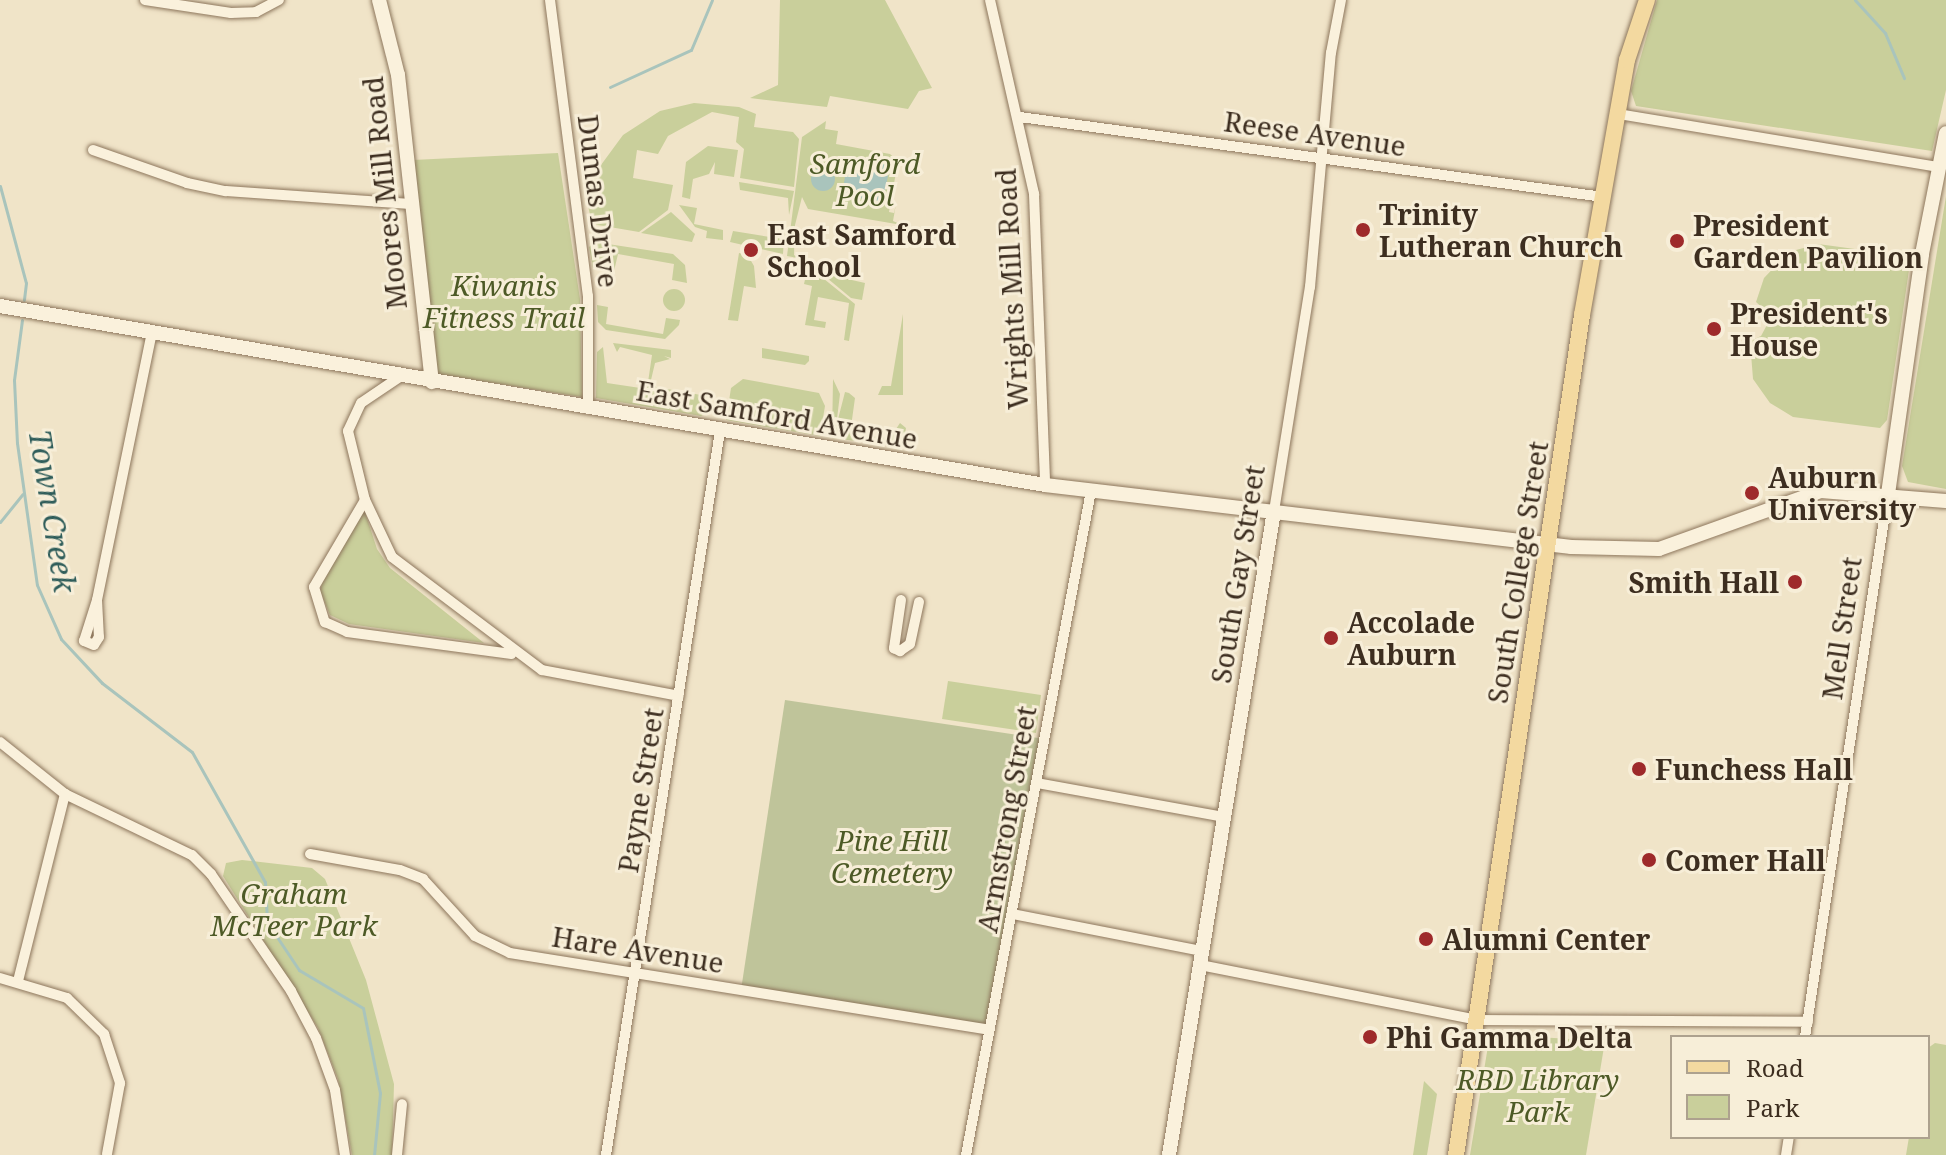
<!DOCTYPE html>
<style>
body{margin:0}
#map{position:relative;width:1946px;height:1155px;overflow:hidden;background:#f0e4c8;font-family:"Noto Serif",serif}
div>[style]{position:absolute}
.green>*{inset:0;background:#c9cf9b}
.round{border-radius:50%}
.cemetery>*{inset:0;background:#bfc49a}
.water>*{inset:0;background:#a9c4bc}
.stream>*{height:3px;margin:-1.5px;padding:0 1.5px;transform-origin:1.5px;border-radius:1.5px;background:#a9c4bc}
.roads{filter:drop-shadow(0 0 2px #8d765c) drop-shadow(0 0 2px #8d765c)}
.street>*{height:10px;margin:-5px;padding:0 5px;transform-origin:5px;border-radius:5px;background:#faf1dc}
.secondary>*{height:14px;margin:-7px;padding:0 7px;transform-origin:7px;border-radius:7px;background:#faf1dc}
.primary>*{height:16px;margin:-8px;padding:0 8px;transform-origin:8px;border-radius:8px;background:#f3d9a0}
.dots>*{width:22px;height:22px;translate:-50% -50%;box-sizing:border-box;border:4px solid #f7eed8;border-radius:50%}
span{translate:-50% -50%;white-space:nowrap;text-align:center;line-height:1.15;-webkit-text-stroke:6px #f7eed8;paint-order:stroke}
.street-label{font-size:28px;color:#3d2e20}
.park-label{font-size:28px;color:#4d5a26;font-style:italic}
.poi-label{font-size:28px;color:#3d2e20;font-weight:700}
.left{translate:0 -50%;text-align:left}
.right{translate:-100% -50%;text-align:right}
.water-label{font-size:30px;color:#2f5d5a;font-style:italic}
.legend{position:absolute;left:1670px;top:1035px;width:260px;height:104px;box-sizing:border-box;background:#f7eed8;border:2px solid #ada18e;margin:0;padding:10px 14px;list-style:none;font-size:24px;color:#3d2e20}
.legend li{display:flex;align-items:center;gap:16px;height:40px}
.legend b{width:40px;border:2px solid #ada18e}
</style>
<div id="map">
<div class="green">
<div style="clip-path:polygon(780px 0,885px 0,932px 88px,919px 91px,908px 109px,830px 96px,827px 107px,750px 98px,778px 85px)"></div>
<div style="clip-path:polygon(1657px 0,1946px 0,1946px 90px,1932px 151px,1636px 106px,1631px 91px)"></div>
<div style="clip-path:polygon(694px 103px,739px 107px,756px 114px,754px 127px,793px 132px,799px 139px,794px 187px,740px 178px,744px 149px,736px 142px,739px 117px,712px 112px,668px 136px,658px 154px,637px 150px,633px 178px,673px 185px,668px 210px,639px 232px,592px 224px,585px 192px,590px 180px,623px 135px,660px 111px)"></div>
<div style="clip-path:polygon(826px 121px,825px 129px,838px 131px,836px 144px,890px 154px,898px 161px,889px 212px,894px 213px,896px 204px,893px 221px,902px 225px,808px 209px,802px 197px,795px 225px,794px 255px,798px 258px,787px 256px,802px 137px)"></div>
<div style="clip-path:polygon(708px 146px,738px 150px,734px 177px,714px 174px,715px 162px,709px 174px,693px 179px,690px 199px,682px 197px,686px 162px)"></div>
<div style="clip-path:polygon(558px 153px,580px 299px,582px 397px,437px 374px,413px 160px)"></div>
<div style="clip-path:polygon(739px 182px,794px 191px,789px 215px,788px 198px,740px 190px)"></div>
<div style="clip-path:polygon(1946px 196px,1946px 489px,1908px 482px,1902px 466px)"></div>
<div style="clip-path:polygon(679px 205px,697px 208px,694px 224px,723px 230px,723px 240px,706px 238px,707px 231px,695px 227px)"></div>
<div style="clip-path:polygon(671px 212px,695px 234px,692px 242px,641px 233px)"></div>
<div style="clip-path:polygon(785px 222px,783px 254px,730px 242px,733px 231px,782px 239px)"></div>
<div style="clip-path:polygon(595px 242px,673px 254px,685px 265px,687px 283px,672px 280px,674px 264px,618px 254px,614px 271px,593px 268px,589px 247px)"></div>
<div style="clip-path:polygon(1818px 244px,1899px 255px,1910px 263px,1887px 420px,1880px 428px,1793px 417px,1770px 403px,1753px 379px,1750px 341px,1761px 336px,1768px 323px,1766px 311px,1756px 302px,1764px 278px,1789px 252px)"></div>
<div style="clip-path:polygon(739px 253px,747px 254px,754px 266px,756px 288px,744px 286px,738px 321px,728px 320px)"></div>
<div style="clip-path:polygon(808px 266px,855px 304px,849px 341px,844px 340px,849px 303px,818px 297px,814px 320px,826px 322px,825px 328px,805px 325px,812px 286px,804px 284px)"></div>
<div style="clip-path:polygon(821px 273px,865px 283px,862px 300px,851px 298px)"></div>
<div class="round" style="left:663px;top:289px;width:22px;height:22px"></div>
<div style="clip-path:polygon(597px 305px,608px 307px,606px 324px,663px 334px,666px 318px,680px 320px,679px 325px,665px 339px,606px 330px,598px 322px)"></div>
<div style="clip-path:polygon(903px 314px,903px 395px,878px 395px,882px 386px,891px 386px)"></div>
<div style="clip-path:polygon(613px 343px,671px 350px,671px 358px,664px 356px,670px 359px,655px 363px,651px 380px,656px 387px,712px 397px,710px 411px,701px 416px,596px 398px,597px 352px,603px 347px,607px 383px,647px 389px,652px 355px,620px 347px,617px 352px)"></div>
<div style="clip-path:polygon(762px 348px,809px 356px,809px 361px,805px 365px,762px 358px)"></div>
<div style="clip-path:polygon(743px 379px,819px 393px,825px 406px,820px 436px,726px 420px,731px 388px)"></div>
<div style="clip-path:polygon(833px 379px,840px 394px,836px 427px,845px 392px,849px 393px,855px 398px,850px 434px,890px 438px,900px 423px,906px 428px,903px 447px,832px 438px)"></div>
<div style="clip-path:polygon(364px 509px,377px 549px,390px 568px,484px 643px,349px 624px,330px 615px,320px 591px,324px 577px)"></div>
<div style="clip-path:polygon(948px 681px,1041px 695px,1036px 733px,942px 719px)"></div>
<div style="clip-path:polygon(242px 860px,312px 868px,325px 879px,366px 980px,394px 1084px,392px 1155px,352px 1155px,338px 1079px,318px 1028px,223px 876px,226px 863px)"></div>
<div style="clip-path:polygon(1503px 1035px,1605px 1041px,1586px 1155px,1470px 1155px,1489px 1040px)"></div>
<div style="clip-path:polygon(1935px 1043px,1946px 1045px,1946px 1155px,1906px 1155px,1909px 1137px,1928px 1137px,1928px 1048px)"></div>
<div style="clip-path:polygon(1424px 1081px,1437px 1094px,1427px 1155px,1413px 1155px)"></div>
</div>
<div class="cemetery">
<div style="clip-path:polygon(785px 700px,1045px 739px,989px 1030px,741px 990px)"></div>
</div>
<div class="water">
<div style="clip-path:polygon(848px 158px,890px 165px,883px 202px,842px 195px)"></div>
<div class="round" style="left:811px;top:167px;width:24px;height:24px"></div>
</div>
<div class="stream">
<div style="left:1855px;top:0;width:45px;rotate:47.7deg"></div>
<div style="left:1885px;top:33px;width:49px;rotate:67.1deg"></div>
<div style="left:610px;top:87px;width:89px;rotate:-24.6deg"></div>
<div style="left:691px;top:50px;width:54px;rotate:-67.2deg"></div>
<div style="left:0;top:186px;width:100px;rotate:75deg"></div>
<div style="left:26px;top:283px;width:17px;rotate:97deg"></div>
<div style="left:22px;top:320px;width:61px;rotate:97.6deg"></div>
<div style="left:14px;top:380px;width:63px;rotate:87.3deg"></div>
<div style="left:17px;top:443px;width:143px;rotate:82deg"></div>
<div style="left:37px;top:585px;width:59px;rotate:66deg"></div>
<div style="left:61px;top:639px;width:60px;rotate:47deg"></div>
<div style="left:102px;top:683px;width:113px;rotate:37.5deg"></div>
<div style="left:192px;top:752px;width:149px;rotate:60.7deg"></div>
<div style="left:265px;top:882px;width:40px;rotate:87.1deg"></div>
<div style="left:267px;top:922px;width:58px;rotate:56.3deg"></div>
<div style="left:299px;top:970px;width:74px;rotate:30.7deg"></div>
<div style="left:363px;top:1008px;width:87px;rotate:78.7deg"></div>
<div style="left:380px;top:1093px;width:62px;rotate:95.5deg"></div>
<div style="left:0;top:522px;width:36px;rotate:-51deg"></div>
</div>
<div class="roads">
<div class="street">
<div style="left:145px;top:0;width:87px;rotate:8.6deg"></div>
<div style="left:231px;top:13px;width:25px;rotate:-2deg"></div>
<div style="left:256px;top:12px;width:26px;rotate:-28deg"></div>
<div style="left:550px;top:0;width:298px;rotate:82.7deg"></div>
<div style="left:588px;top:296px;width:113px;rotate:90deg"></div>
<div style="left:990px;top:0;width:199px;rotate:77.2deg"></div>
<div style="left:1034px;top:194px;width:291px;rotate:87.8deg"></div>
<div style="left:1618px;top:114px;width:325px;rotate:9.4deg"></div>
<div style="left:1020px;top:117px;width:588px;rotate:7.81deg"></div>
<div style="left:93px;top:150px;width:100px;rotate:19.3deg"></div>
<div style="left:187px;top:183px;width:40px;rotate:12deg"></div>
<div style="left:226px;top:191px;width:185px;rotate:4deg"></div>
<div style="left:401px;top:376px;width:48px;rotate:146deg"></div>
<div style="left:361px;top:403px;width:31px;rotate:115deg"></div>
<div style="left:348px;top:431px;width:71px;rotate:76.2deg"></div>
<div style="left:365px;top:500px;width:63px;rotate:64.7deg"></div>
<div style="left:392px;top:557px;width:188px;rotate:37deg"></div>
<div style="left:542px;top:670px;width:139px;rotate:10.7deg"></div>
<div style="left:365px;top:500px;width:101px;rotate:120.4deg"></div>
<div style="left:314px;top:587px;width:37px;rotate:73deg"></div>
<div style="left:325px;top:622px;width:24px;rotate:24deg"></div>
<div style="left:347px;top:632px;width:166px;rotate:7.6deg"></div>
<div style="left:1274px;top:511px;width:227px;rotate:-80.9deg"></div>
<div style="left:1310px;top:287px;width:235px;rotate:-84.9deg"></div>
<div style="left:1331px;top:53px;width:54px;rotate:-79.3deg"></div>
<div style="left:97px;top:600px;width:274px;rotate:-78.4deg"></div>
<div style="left:97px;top:600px;width:37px;rotate:87deg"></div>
<div style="left:99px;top:637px;width:9px;rotate:122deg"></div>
<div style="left:94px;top:645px;width:11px;rotate:-158deg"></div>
<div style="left:84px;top:641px;width:43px;rotate:-72.4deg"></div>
<div style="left:901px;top:600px;width:49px;rotate:98.3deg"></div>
<div style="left:894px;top:648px;width:7px;rotate:27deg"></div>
<div style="left:900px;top:651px;width:12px;rotate:-35deg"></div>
<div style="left:910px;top:644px;width:43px;rotate:-77.9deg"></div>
<div style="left:0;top:742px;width:83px;rotate:38.7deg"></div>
<div style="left:65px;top:794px;width:141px;rotate:25.7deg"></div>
<div style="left:192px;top:855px;width:27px;rotate:45deg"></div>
<div style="left:211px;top:874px;width:142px;rotate:55.6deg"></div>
<div style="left:291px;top:991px;width:53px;rotate:62deg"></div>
<div style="left:316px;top:1038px;width:55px;rotate:69.9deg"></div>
<div style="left:335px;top:1090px;width:66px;rotate:81.3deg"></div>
<div style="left:1037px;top:783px;width:190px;rotate:10.3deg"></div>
<div style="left:310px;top:854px;width:91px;rotate:10.1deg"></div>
<div style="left:400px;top:870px;width:25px;rotate:21deg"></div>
<div style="left:423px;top:879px;width:77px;rotate:47.6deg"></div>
<div style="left:475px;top:936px;width:39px;rotate:26deg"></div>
<div style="left:510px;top:953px;width:485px;rotate:9.1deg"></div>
<div style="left:1013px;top:914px;width:193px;rotate:11.1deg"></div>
<div style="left:1200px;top:965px;width:284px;rotate:11.2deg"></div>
<div style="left:1479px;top:1020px;width:329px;rotate:0.3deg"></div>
<div style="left:0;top:978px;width:70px;rotate:16.6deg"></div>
<div style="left:67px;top:998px;width:52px;rotate:44.2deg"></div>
<div style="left:104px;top:1034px;width:52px;rotate:71.9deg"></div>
<div style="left:120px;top:1083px;width:72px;rotate:100.4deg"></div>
<div style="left:18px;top:981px;width:193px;rotate:-75.9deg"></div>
<div style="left:1805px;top:1037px;width:549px;rotate:-81.31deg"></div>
<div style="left:397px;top:1155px;width:51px;rotate:-84.4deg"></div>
<div style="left:606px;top:1155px;width:733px;rotate:-81.05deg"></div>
<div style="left:966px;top:1155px;width:676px;rotate:-79.34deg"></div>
<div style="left:1786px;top:1155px;width:18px;rotate:-81deg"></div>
</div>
<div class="secondary">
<div style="left:379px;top:0;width:77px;rotate:75.8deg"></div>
<div style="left:398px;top:75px;width:309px;rotate:83.7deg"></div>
<div style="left:0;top:306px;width:1060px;rotate:9.72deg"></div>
<div style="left:1045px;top:485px;width:530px;rotate:6.72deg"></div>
<div style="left:1571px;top:547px;width:88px;rotate:1.3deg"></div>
<div style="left:1659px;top:549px;width:172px;rotate:-19.7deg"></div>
<div style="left:1821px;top:491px;width:125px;rotate:4.6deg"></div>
<div style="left:1888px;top:494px;width:242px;rotate:-81.9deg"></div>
<div style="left:1922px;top:254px;width:123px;rotate:-78.8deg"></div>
<div style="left:1169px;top:1155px;width:653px;rotate:-80.74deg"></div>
</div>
<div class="primary">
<div style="left:1456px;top:1155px;width:849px;rotate:-81.47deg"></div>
<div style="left:1582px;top:315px;width:259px;rotate:-80deg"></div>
<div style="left:1627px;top:60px;width:63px;rotate:-71.6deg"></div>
</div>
</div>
<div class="dots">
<div style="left:1363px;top:230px;background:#9e2a2b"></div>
<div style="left:1677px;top:241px;background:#9e2a2b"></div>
<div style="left:751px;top:250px;background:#9e2a2b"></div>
<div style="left:1714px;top:329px;background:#9e2a2b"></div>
<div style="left:1752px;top:493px;background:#9e2a2b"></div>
<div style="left:1795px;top:582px;background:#9e2a2b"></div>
<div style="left:1331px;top:638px;background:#9e2a2b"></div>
<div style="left:1639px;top:769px;background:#9e2a2b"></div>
<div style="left:1649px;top:860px;background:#9e2a2b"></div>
<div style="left:1426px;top:939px;background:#9e2a2b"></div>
<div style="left:1370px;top:1037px;background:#9e2a2b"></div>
</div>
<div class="street-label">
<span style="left:1315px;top:133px;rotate:8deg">Reese Avenue</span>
<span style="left:384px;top:193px;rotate:-96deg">Moores Mill Road</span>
<span style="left:599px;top:201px;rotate:83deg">Dumas Drive</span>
<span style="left:1011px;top:289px;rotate:-93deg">Wrights Mill Road</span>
<span style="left:777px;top:414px;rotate:10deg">East Samford Avenue</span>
<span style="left:1517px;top:572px;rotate:-81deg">South College Street</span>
<span style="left:1237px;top:574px;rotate:-81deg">South Gay Street</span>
<span style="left:1841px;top:628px;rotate:-82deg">Mell Street</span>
<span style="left:640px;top:790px;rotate:-81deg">Payne Street</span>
<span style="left:1006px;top:819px;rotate:-80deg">Armstrong Street</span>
<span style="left:638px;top:949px;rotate:9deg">Hare Avenue</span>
</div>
<div class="park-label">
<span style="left:865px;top:179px">Samford<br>Pool</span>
<span style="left:504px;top:301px">Kiwanis<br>Fitness Trail</span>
<span style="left:892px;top:856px">Pine Hill<br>Cemetery</span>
<span style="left:294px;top:909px">Graham<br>McTeer Park</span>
<span style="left:1538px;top:1095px">RBD Library<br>Park</span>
</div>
<div class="poi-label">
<span class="left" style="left:1379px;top:230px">Trinity<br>Lutheran Church</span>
<span class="left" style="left:1693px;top:241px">President<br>Garden Pavilion</span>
<span class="left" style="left:767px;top:250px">East Samford<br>School</span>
<span class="left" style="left:1730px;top:329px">President's<br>House</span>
<span class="left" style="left:1768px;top:493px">Auburn<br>University</span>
<span class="right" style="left:1779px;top:582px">Smith Hall</span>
<span class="left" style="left:1347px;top:638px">Accolade<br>Auburn</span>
<span class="left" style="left:1655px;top:769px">Funchess Hall</span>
<span class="left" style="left:1665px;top:860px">Comer Hall</span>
<span class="left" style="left:1442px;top:939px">Alumni Center</span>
<span class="left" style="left:1386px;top:1037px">Phi Gamma Delta</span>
</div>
<div class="water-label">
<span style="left:52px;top:511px;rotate:81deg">Town Creek</span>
</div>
<ul class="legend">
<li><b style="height:10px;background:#f3d9a0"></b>Road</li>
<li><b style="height:22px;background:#c9cf9b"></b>Park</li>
</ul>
</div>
